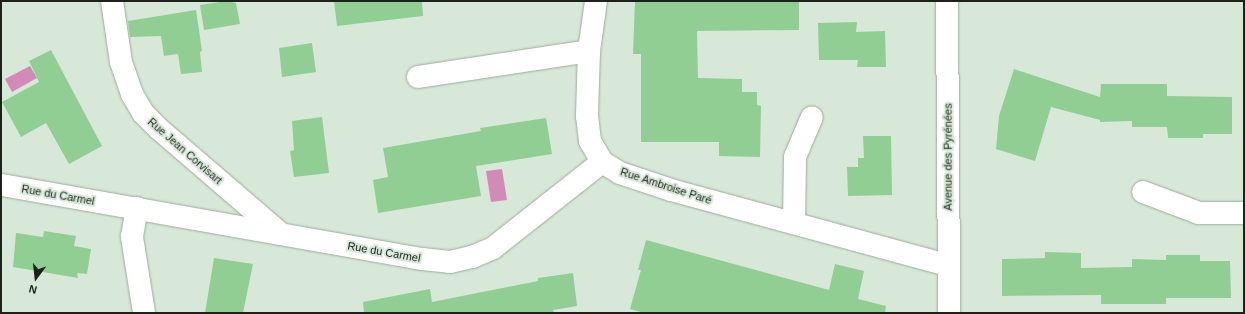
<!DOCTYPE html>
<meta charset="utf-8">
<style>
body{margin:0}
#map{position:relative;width:1245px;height:314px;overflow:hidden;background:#d7e8d8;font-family:Arial,sans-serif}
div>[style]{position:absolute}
.water>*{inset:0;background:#d18bb6}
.building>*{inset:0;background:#91ce94}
.roads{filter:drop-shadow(0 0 1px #9dac9d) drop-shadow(0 0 1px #9dac9d)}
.minor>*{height:22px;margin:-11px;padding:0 11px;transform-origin:11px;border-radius:11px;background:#fff}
.major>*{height:22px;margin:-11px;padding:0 11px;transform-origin:11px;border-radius:11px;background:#fff}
span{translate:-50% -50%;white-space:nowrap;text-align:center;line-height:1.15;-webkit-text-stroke:4px #d7e8d8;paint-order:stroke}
.street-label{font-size:11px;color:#1c211c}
.frame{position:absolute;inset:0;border:2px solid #1c211c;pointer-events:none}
.north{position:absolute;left:16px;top:258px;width:40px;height:40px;-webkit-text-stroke:3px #d7e8d8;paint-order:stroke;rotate:195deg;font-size:11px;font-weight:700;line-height:16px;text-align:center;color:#1c211c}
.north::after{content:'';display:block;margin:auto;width:14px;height:18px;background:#1c211c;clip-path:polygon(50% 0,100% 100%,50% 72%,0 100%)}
</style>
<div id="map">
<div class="water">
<div style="clip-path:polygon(30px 66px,37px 78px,12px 92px,5px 79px)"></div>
<div style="clip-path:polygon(502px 169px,507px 200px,491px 202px,486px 171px)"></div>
</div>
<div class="building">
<div style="clip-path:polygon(226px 1px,236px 3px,240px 24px,204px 30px,200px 5px)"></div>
<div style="clip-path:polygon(334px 1px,422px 1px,423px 16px,337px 26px)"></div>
<div style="clip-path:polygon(635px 1px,799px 1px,799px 30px,697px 31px,698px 78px,742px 79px,742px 92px,757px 92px,757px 105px,761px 106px,760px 157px,719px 156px,719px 142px,641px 142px,641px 54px,633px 54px)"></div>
<div style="clip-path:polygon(196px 10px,202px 51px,200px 52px,202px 72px,181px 74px,178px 54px,164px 56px,161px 36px,130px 37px,128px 21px)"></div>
<div style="clip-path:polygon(857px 22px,856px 32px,885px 31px,886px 67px,857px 67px,858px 60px,819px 60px,818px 23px)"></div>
<div style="clip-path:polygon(312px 43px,316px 72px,282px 77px,279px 48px)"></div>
<div style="clip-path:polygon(51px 50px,102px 146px,69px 164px,46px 123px,21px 137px,2px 102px,39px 82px,29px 61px)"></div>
<div style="clip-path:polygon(1014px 69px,1100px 97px,1101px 84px,1167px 84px,1167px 96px,1232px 97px,1232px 134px,1203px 134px,1203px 138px,1168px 138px,1167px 127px,1132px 127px,1132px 121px,1100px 122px,1100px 120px,1051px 107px,1035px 161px,996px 149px,999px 116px)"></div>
<div style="clip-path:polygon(322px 117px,329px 173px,294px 177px,290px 151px,294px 150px,292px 121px)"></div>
<div style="clip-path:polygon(546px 118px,552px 154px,476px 166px,481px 196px,378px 213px,373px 180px,388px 177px,383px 148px,481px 131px,480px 128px)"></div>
<div style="clip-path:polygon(863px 136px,891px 136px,892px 195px,848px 196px,847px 167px,858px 167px,858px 158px,864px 158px)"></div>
<div style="clip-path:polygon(44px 231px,76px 236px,74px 246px,91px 249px,87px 274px,77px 273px,78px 278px,13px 267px,16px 233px,43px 237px)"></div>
<div style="clip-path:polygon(646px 240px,829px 290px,835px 264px,864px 271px,858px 299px,886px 306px,885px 313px,644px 313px,630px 309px,641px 270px,638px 270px)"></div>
<div style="clip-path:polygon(1045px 252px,1081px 253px,1081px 268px,1132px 267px,1132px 259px,1166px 260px,1166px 255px,1200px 255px,1200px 261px,1230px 261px,1231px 298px,1166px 298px,1166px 304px,1101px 304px,1101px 295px,1002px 296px,1002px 259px,1045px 258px)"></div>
<div style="clip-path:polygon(214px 258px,253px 264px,243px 313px,205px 313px)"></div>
<div style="clip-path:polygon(573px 273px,577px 306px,553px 310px,554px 313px,364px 313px,363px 302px,430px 289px,432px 302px,538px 281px,538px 278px)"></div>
</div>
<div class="roads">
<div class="minor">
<div style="left:112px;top:1px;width:62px;rotate:81.6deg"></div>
<div style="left:121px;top:62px;width:34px;rotate:71deg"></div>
<div style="left:132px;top:94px;width:22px;rotate:60deg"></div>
<div style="left:143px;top:113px;width:23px;rotate:45deg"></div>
<div style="left:159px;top:129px;width:160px;rotate:40.7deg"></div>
<div style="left:596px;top:1px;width:50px;rotate:98deg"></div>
<div style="left:589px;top:51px;width:65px;rotate:91.8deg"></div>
<div style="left:587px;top:116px;width:25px;rotate:83deg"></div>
<div style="left:590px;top:141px;width:24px;rotate:60deg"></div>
<div style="left:602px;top:162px;width:21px;rotate:31deg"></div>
<div style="left:620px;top:173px;width:54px;rotate:18.4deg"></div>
<div style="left:671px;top:190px;width:287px;rotate:15.2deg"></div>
<div style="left:418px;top:77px;width:173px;rotate:-8.6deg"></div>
<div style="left:2px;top:185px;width:426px;rotate:10deg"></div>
<div style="left:422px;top:259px;width:28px;rotate:6deg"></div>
<div style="left:450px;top:262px;width:23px;rotate:-13deg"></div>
<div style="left:472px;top:257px;width:23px;rotate:-23deg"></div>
<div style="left:493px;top:248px;width:139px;rotate:-38.3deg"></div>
<div style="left:1143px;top:192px;width:60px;rotate:20.6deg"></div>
<div style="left:1199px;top:213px;width:45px"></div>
<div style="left:137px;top:208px;width:29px;rotate:100deg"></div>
<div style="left:132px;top:237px;width:77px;rotate:81deg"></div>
<div style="left:794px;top:223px;width:66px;rotate:-89.1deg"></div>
<div style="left:795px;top:157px;width:43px;rotate:-67deg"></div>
</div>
<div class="major">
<div style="left:947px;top:1px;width:312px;rotate:89.6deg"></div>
</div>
</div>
<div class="street-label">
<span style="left:185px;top:151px;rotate:41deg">Rue Jean Corvisart</span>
<span style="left:948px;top:157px;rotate:-90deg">Avenue des Pyrénées</span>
<span style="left:666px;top:186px;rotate:18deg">Rue Ambroise Paré</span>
<span style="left:58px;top:195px;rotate:10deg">Rue du Carmel</span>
<span style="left:384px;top:252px;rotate:10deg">Rue du Carmel</span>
</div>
<div class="frame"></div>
<div class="north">N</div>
</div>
